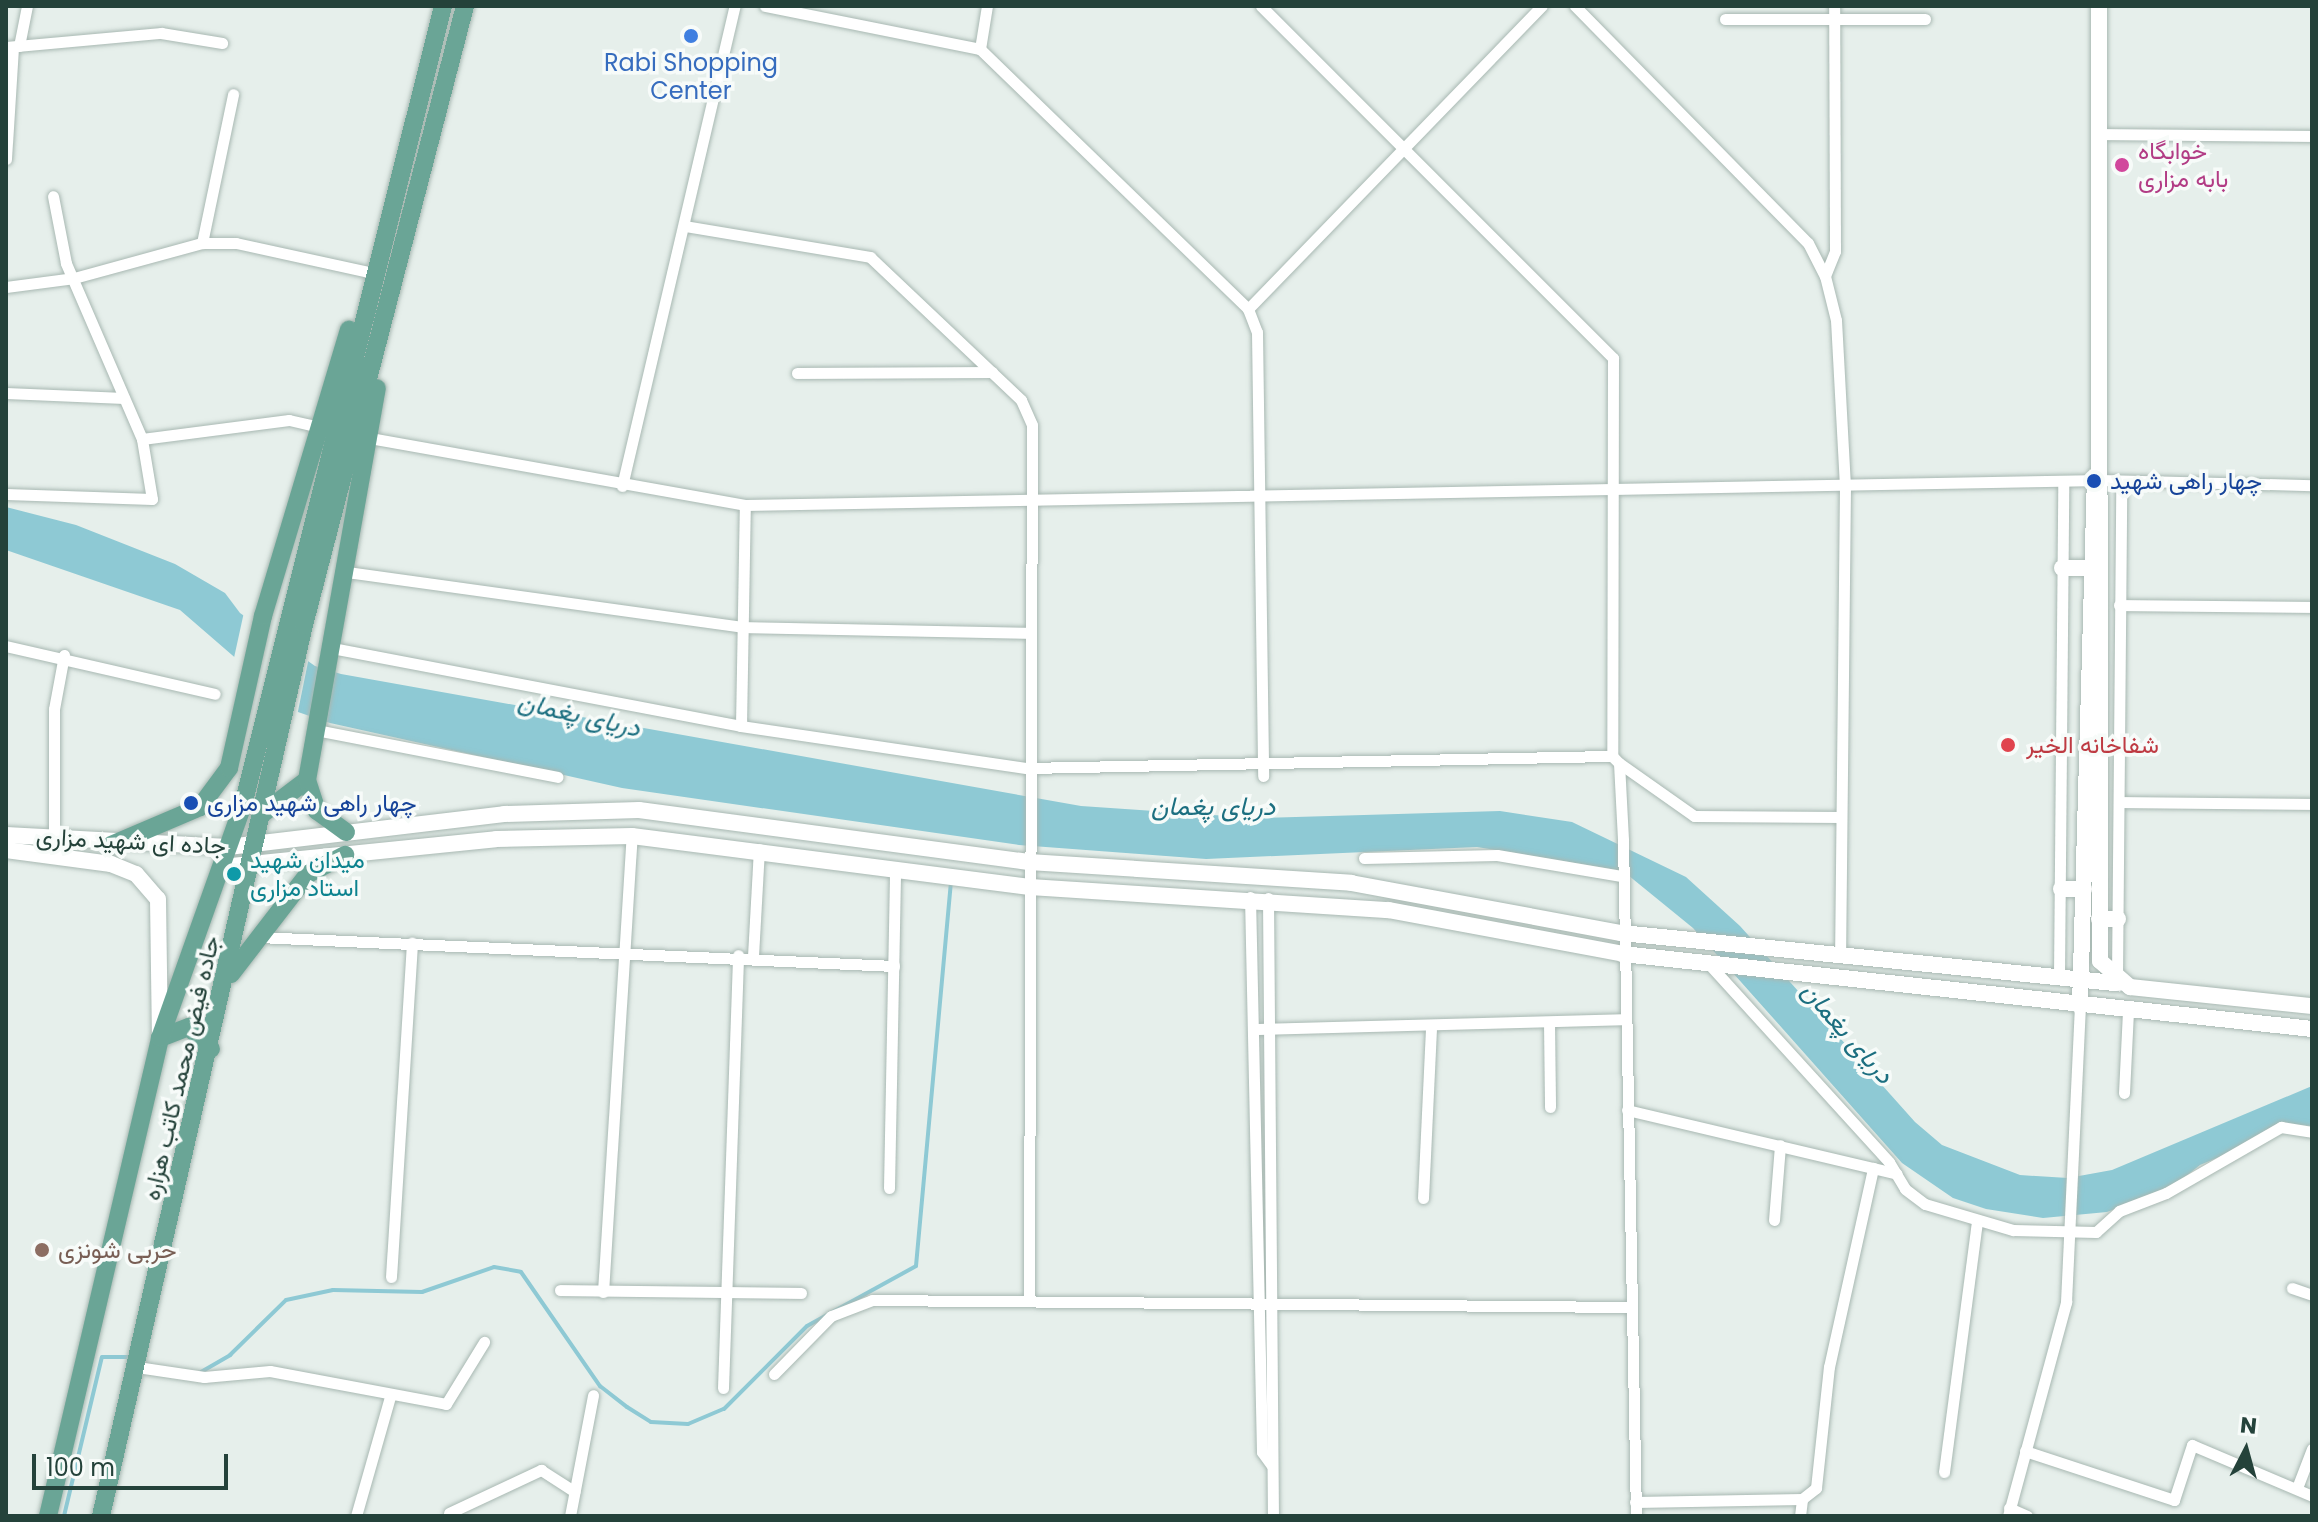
<!DOCTYPE html>
<meta charset="utf-8">
<style>
body{margin:0}
#map{position:relative;width:2318px;height:1522px;overflow:hidden;background:#e6efeb;font-family:Poppins,Vazirmatn,sans-serif}
div>[style]{position:absolute}
.water>*{inset:0;background:#8ec9d4}
.pier>*{inset:0;background:#e6efeb}
.stream>*{height:4px;margin:-2px;padding:0 2px;transform-origin:2px;border-radius:2px;background:#8ec9d4}
.roads{filter:drop-shadow(0 0 2px #a8b8b2) drop-shadow(0 0 2px #a8b8b2)}
.street>*{height:11px;margin:-5.5px;padding:0 5.5px;transform-origin:5.5px;border-radius:5.5px;background:#fff}
.secondary>*{height:16px;margin:-8px;padding:0 8px;transform-origin:8px;border-radius:8px;background:#fff}
.primary>*{height:18px;margin:-9px;padding:0 9px;transform-origin:9px;border-radius:9px;background:#6aa596}
.dots>*{width:22px;height:22px;translate:-50% -50%;box-sizing:border-box;border:4px solid #f7fbf9;border-radius:50%}
span{translate:-50% -50%;white-space:nowrap;text-align:center;line-height:1.15;-webkit-text-stroke:7px #f7fbf9;paint-order:stroke}
.shop-label{font-size:24px;color:#366cbe}
.hotel-label{font-size:24px;color:#b23c85}
.left{translate:0 -50%;text-align:left}
.transit-label{font-size:24px;color:#164399}
.health-label{font-size:24px;color:#be3a42}
.street-label{font-size:24px;color:#24423a}
.culture-label{font-size:24px;color:#0d838f}
.education-label{font-size:24px;color:#785e54}
.water-label{font-size:26px;color:#1c6f80;font-style:italic}
.frame{position:absolute;inset:0;border:8px solid #24423a;pointer-events:none}
.north{position:absolute;left:2206px;top:1410px;width:80px;height:80px;-webkit-text-stroke:6px #f7fbf9;paint-order:stroke;rotate:6deg;font-size:22px;font-weight:700;line-height:32px;text-align:center;color:#24423a}
.north::after{content:'';display:block;margin:auto;width:28px;height:36px;background:#24423a;clip-path:polygon(50% 0,100% 100%,50% 72%,0 100%)}
.scale{position:absolute;left:32px;top:1454px;width:196px;height:36px;box-sizing:border-box;border:4px solid #24423a;border-top:0;padding-left:10px;font-size:24px;line-height:28px;white-space:nowrap;color:#24423a;-webkit-text-stroke:6px #f7fbf9;paint-order:stroke}
</style>
<div id="map">
<div class="water">
<div style="clip-path:polygon(6px 507px,76px 525px,175px 564px,225px 593px,240px 613px,315px 666px,341px 674px,1081px 806px,1257px 818px,1500px 811px,1572px 822px,1686px 877px,1740px 926px,1915px 1122px,1942px 1145px,2020px 1175px,2068px 1178px,2112px 1170px,2312px 1086px,2312px 1126px,2296px 1125px,2200px 1165px,2171px 1188px,2107px 1212px,2043px 1218px,1986px 1209px,1953px 1198px,1902px 1163px,1693px 928px,1623px 871px,1477px 847px,1206px 859px,1019px 845px,622px 788px,330px 723px,298px 712px,180px 610px,6px 550px)"></div>
</div>
<div class="pier">
<div style="clip-path:polygon(244px 612px,309px 657px,297px 716px,232px 667px)"></div>
</div>
<div class="stream">
<div style="left:201px;top:1372px;width:34px;rotate:-30deg"></div>
<div style="left:230px;top:1355px;width:78px;rotate:-44.5deg"></div>
<div style="left:286px;top:1300px;width:48px;rotate:-12deg"></div>
<div style="left:333px;top:1290px;width:89px;rotate:1.3deg"></div>
<div style="left:422px;top:1292px;width:76px;rotate:-19.1deg"></div>
<div style="left:494px;top:1267px;width:27px;rotate:10deg"></div>
<div style="left:521px;top:1272px;width:139px;rotate:55.3deg"></div>
<div style="left:600px;top:1386px;width:34px;rotate:38deg"></div>
<div style="left:627px;top:1407px;width:28px;rotate:32deg"></div>
<div style="left:651px;top:1422px;width:37px;rotate:3deg"></div>
<div style="left:688px;top:1424px;width:39px;rotate:-23deg"></div>
<div style="left:724px;top:1409px;width:117px;rotate:-45deg"></div>
<div style="left:807px;top:1326px;width:124px;rotate:-28.8deg"></div>
<div style="left:916px;top:1266px;width:386px;rotate:-84.8deg"></div>
<div style="left:64px;top:1516px;width:163px;rotate:-76.6deg"></div>
<div style="left:102px;top:1357px;width:27px"></div>
</div>
<div class="roads">
<div class="street">
<div style="left:765px;top:6px;width:219px;rotate:11.3deg"></div>
<div style="left:980px;top:49px;width:373px;rotate:44.1deg"></div>
<div style="left:1248px;top:309px;width:25px;rotate:69deg"></div>
<div style="left:1257px;top:332px;width:444px;rotate:89.2deg"></div>
<div style="left:1261px;top:6px;width:498px;rotate:45deg"></div>
<div style="left:1613px;top:358px;width:398px;rotate:90.1deg"></div>
<div style="left:1612px;top:756px;width:10px;rotate:45deg"></div>
<div style="left:1619px;top:763px;width:77px;rotate:87deg"></div>
<div style="left:1623px;top:840px;width:676px;rotate:88.9deg"></div>
<div style="left:1575px;top:6px;width:332px;rotate:45.5deg"></div>
<div style="left:1808px;top:243px;width:37px;rotate:63deg"></div>
<div style="left:1825px;top:276px;width:45px;rotate:76deg"></div>
<div style="left:1836px;top:320px;width:166px;rotate:86.9deg"></div>
<div style="left:1845px;top:486px;width:469px;rotate:90.6deg"></div>
<div style="left:1725px;top:19px;width:200px"></div>
<div style="left:19px;top:46px;width:41px;rotate:-78.7deg"></div>
<div style="left:6px;top:47px;width:156px;rotate:-5.2deg"></div>
<div style="left:161px;top:33px;width:62px;rotate:9.3deg"></div>
<div style="left:980px;top:49px;width:44px;rotate:-80.8deg"></div>
<div style="left:2098px;top:134px;width:214px;rotate:0.5deg"></div>
<div style="left:6px;top:159px;width:112px;rotate:-86.4deg"></div>
<div style="left:685px;top:226px;width:188px;rotate:9.5deg"></div>
<div style="left:870px;top:257px;width:208px;rotate:43.4deg"></div>
<div style="left:1021px;top:400px;width:27px;rotate:66deg"></div>
<div style="left:1032px;top:425px;width:873px;rotate:90.2deg"></div>
<div style="left:202px;top:243px;width:152px;rotate:-78.2deg"></div>
<div style="left:1825px;top:276px;width:27px;rotate:-68deg"></div>
<div style="left:1835px;top:251px;width:245px;rotate:-90.2deg"></div>
<div style="left:6px;top:287px;width:69px;rotate:-7.5deg"></div>
<div style="left:74px;top:278px;width:133px;rotate:-15.3deg"></div>
<div style="left:202px;top:243px;width:34px"></div>
<div style="left:236px;top:243px;width:141px;rotate:12.3deg"></div>
<div style="left:1248px;top:309px;width:422px;rotate:-45.9deg"></div>
<div style="left:797px;top:373px;width:195px;rotate:-0.3deg"></div>
<div style="left:6px;top:393px;width:118px;rotate:2.4deg"></div>
<div style="left:364px;top:437px;width:387px;rotate:10.1deg"></div>
<div style="left:745px;top:505px;width:1356px;rotate:-1.06deg"></div>
<div style="left:2101px;top:480px;width:211px;rotate:1.4deg"></div>
<div style="left:142px;top:439px;width:148px;rotate:-7.4deg"></div>
<div style="left:289px;top:420px;width:32px;rotate:13deg"></div>
<div style="left:622px;top:486px;width:493px;rotate:-76.8deg"></div>
<div style="left:6px;top:494px;width:146px;rotate:2deg"></div>
<div style="left:152px;top:499px;width:61px;rotate:-99.5deg"></div>
<div style="left:142px;top:439px;width:192px;rotate:-113.4deg"></div>
<div style="left:66px;top:263px;width:68px;rotate:-101deg"></div>
<div style="left:347px;top:572px;width:401px;rotate:7.9deg"></div>
<div style="left:744px;top:627px;width:286px;rotate:1.2deg"></div>
<div style="left:2119px;top:605px;width:193px;rotate:0.6deg"></div>
<div style="left:6px;top:646px;width:214px;rotate:12.9deg"></div>
<div style="left:332px;top:648px;width:416px;rotate:10.8deg"></div>
<div style="left:741px;top:726px;width:289px;rotate:8.4deg"></div>
<div style="left:1027px;top:768px;width:585px;rotate:-1.18deg"></div>
<div style="left:741px;top:726px;width:221px;rotate:-89deg"></div>
<div style="left:316px;top:730px;width:246px;rotate:11deg"></div>
<div style="left:1619px;top:763px;width:92px;rotate:35.2deg"></div>
<div style="left:1694px;top:816px;width:147px;rotate:0.4deg"></div>
<div style="left:2120px;top:802px;width:192px;rotate:0.6deg"></div>
<div style="left:54px;top:840px;width:131px;rotate:-90deg"></div>
<div style="left:54px;top:709px;width:55px;rotate:-79.5deg"></div>
<div style="left:1364px;top:858px;width:133px;rotate:-1.3deg"></div>
<div style="left:1497px;top:855px;width:126px;rotate:9.6deg"></div>
<div style="left:1250px;top:897px;width:555px;rotate:88.76deg"></div>
<div style="left:1262px;top:1452px;width:17px;rotate:54deg"></div>
<div style="left:1268px;top:898px;width:618px;rotate:89.54deg"></div>
<div style="left:258px;top:937px;width:637px;rotate:2.61deg"></div>
<div style="left:753px;top:956px;width:107px;rotate:-86.8deg"></div>
<div style="left:1708px;top:963px;width:269px;rotate:47.7deg"></div>
<div style="left:1889px;top:1162px;width:31px;rotate:59deg"></div>
<div style="left:1905px;top:1189px;width:25px;rotate:37deg"></div>
<div style="left:1925px;top:1204px;width:92px;rotate:16.5deg"></div>
<div style="left:2013px;top:1230px;width:83px;rotate:1.4deg"></div>
<div style="left:2096px;top:1232px;width:31px;rotate:-42deg"></div>
<div style="left:2119px;top:1211px;width:50px;rotate:-21deg"></div>
<div style="left:2166px;top:1193px;width:133px;rotate:-29.9deg"></div>
<div style="left:2281px;top:1127px;width:31px;rotate:9deg"></div>
<div style="left:2059px;top:977px;width:496px;rotate:-89.5deg"></div>
<div style="left:2117px;top:978px;width:497px;rotate:-89.5deg"></div>
<div style="left:1549px;top:1022px;width:85px;rotate:89.3deg"></div>
<div style="left:1254px;top:1029px;width:372px;rotate:-1.5deg"></div>
<div style="left:2124px;top:1093px;width:83px;rotate:-87.2deg"></div>
<div style="left:1627px;top:1110px;width:277px;rotate:13.3deg"></div>
<div style="left:889px;top:1188px;width:318px;rotate:-88.9deg"></div>
<div style="left:1423px;top:1198px;width:172px;rotate:-87.3deg"></div>
<div style="left:1774px;top:1220px;width:75px;rotate:-85.4deg"></div>
<div style="left:391px;top:1277px;width:335px;rotate:-86.4deg"></div>
<div style="left:2292px;top:1288px;width:21px;rotate:19deg"></div>
<div style="left:560px;top:1290px;width:241px;rotate:0.7deg"></div>
<div style="left:603px;top:1292px;width:457px;rotate:-86.4deg"></div>
<div style="left:137px;top:1367px;width:68px;rotate:8.5deg"></div>
<div style="left:204px;top:1377px;width:66px;rotate:-5.2deg"></div>
<div style="left:270px;top:1371px;width:179px;rotate:10.6deg"></div>
<div style="left:446px;top:1404px;width:73px;rotate:-58.5deg"></div>
<div style="left:774px;top:1374px;width:81px;rotate:-45.5deg"></div>
<div style="left:831px;top:1316px;width:44px;rotate:-21.3deg"></div>
<div style="left:872px;top:1300px;width:760px;rotate:0.53deg"></div>
<div style="left:723px;top:1388px;width:433px;rotate:-88deg"></div>
<div style="left:2025px;top:1451px;width:157px;rotate:18.2deg"></div>
<div style="left:2174px;top:1500px;width:58px;rotate:-71.9deg"></div>
<div style="left:2192px;top:1445px;width:130px;rotate:23deg"></div>
<div style="left:1944px;top:1472px;width:254px;rotate:-82.5deg"></div>
<div style="left:2297px;top:1488px;width:42px;rotate:-69deg"></div>
<div style="left:1635px;top:1502px;width:167px;rotate:-1deg"></div>
<div style="left:2009px;top:1508px;width:20px;rotate:24deg"></div>
<div style="left:449px;top:1513px;width:102px;rotate:-25.1deg"></div>
<div style="left:541px;top:1470px;width:40px;rotate:32.9deg"></div>
<div style="left:356px;top:1516px;width:124px;rotate:-74.1deg"></div>
<div style="left:570px;top:1516px;width:123px;rotate:-79.2deg"></div>
<div style="left:1800px;top:1516px;width:17px;rotate:-83deg"></div>
<div style="left:1802px;top:1499px;width:18px;rotate:-38deg"></div>
<div style="left:1816px;top:1488px;width:122px;rotate:-83.9deg"></div>
<div style="left:1829px;top:1367px;width:204px;rotate:-77.5deg"></div>
<div style="left:2008px;top:1516px;width:222px;rotate:-74.8deg"></div>
<div style="left:2066px;top:1302px;width:296px;rotate:-87.3deg"></div>
</div>
<div class="secondary">
<div style="left:2099px;top:6px;width:955px;rotate:89.94deg"></div>
<div style="left:2100px;top:961px;width:40px;rotate:41deg"></div>
<div style="left:2130px;top:987px;width:183px;rotate:6deg"></div>
<div style="left:2062px;top:568px;width:25px"></div>
<div style="left:6px;top:835px;width:222px;rotate:3.1deg"></div>
<div style="left:228px;top:847px;width:278px;rotate:-6.8deg"></div>
<div style="left:504px;top:814px;width:135px;rotate:-1.7deg"></div>
<div style="left:639px;top:810px;width:393px;rotate:7.6deg"></div>
<div style="left:1029px;top:862px;width:323px;rotate:3.7deg"></div>
<div style="left:1351px;top:883px;width:276px;rotate:10.5deg"></div>
<div style="left:1622px;top:933px;width:498px;rotate:5.8deg"></div>
<div style="left:6px;top:850px;width:106px;rotate:7.6deg"></div>
<div style="left:111px;top:864px;width:27px;rotate:22deg"></div>
<div style="left:136px;top:874px;width:33px;rotate:49deg"></div>
<div style="left:158px;top:899px;width:139px;rotate:89.2deg"></div>
<div style="left:222px;top:867px;width:275px;rotate:-5.8deg"></div>
<div style="left:496px;top:839px;width:136px;rotate:-1.3deg"></div>
<div style="left:632px;top:836px;width:401px;rotate:7.3deg"></div>
<div style="left:1030px;top:887px;width:360px;rotate:3.7deg"></div>
<div style="left:1389px;top:910px;width:238px;rotate:10.6deg"></div>
<div style="left:1623px;top:954px;width:693px;rotate:6.21deg"></div>
<div style="left:2061px;top:889px;width:23px"></div>
<div style="left:2099px;top:919px;width:19px"></div>
<div style="left:2080px;top:1006px;width:530px;rotate:-88.38deg"></div>
</div>
<div class="primary">
<div style="left:262px;top:814px;width:56px;rotate:-37.1deg"></div>
<div style="left:346px;top:832px;width:36px;rotate:-144deg"></div>
<div style="left:317px;top:811px;width:33px;rotate:-108deg"></div>
<div style="left:307px;top:780px;width:398px;rotate:-79.9deg"></div>
<div style="left:111px;top:845px;width:97px;rotate:-23.1deg"></div>
<div style="left:200px;top:807px;width:49px;rotate:-53.4deg"></div>
<div style="left:229px;top:768px;width:156px;rotate:-77.4deg"></div>
<div style="left:263px;top:616px;width:299px;rotate:-73.3deg"></div>
<div style="left:231px;top:974px;width:126px;rotate:-52.4deg"></div>
<div style="left:308px;top:874px;width:42px;rotate:-27.2deg"></div>
<div style="left:160px;top:1038px;width:31px;rotate:-21deg"></div>
<div style="left:189px;top:1027px;width:31px;rotate:45deg"></div>
<div style="left:48px;top:1516px;width:491px;rotate:-76.8deg"></div>
<div style="left:160px;top:1038px;width:247px;rotate:-70.4deg"></div>
<div style="left:243px;top:805px;width:824px;rotate:-75.95deg"></div>
<div style="left:101px;top:1516px;width:914px;rotate:-77.17deg"></div>
<div style="left:304px;top:625px;width:640px;rotate:-75.42deg"></div>
</div>
</div>
<div class="dots">
<div style="left:691px;top:36px;background:#3f7fe0"></div>
<div style="left:2122px;top:165px;background:#d1479c"></div>
<div style="left:2094px;top:481px;background:#1a4fb4"></div>
<div style="left:2008px;top:745px;background:#e0444e"></div>
<div style="left:191px;top:803px;background:#1a4fb4"></div>
<div style="left:234px;top:874px;background:#0f9aa8"></div>
<div style="left:42px;top:1250px;background:#8d6e63"></div>
</div>
<div class="shop-label">
<span style="left:691px;top:77px">Rabi Shopping<br>Center</span>
</div>
<div class="hotel-label">
<span class="left" style="left:2138px;top:165px">خوابگاه<br>بابه مزاری</span>
</div>
<div class="transit-label">
<span class="left" style="left:2110px;top:481px">چهار راهی شهید</span>
<span class="left" style="left:207px;top:803px">چهار راهی شهید مزاری</span>
</div>
<div class="health-label">
<span class="left" style="left:2026px;top:745px">شفاخانه الخیر</span>
</div>
<div class="street-label">
<span style="left:131px;top:841px;rotate:3deg">جاده ای شهید مزاری</span>
<span style="left:181px;top:1068px;rotate:-77deg">جاده فیض محمد کاتب هزاره</span>
</div>
<div class="culture-label">
<span class="left" style="left:250px;top:874px">میدان شهید<br>استاد مزاری</span>
</div>
<div class="education-label">
<span class="left" style="left:58px;top:1250px">حربی شونزی</span>
</div>
<div class="water-label">
<span style="left:579px;top:715px;rotate:13deg">دریای پغمان</span>
<span style="left:1213px;top:807px">دریای پغمان</span>
<span style="left:1847px;top:1033px;rotate:49deg">دریای پغمان</span>
</div>
<div class="frame"></div>
<div class="north">N</div>
<div class="scale">100 m</div>
</div>
